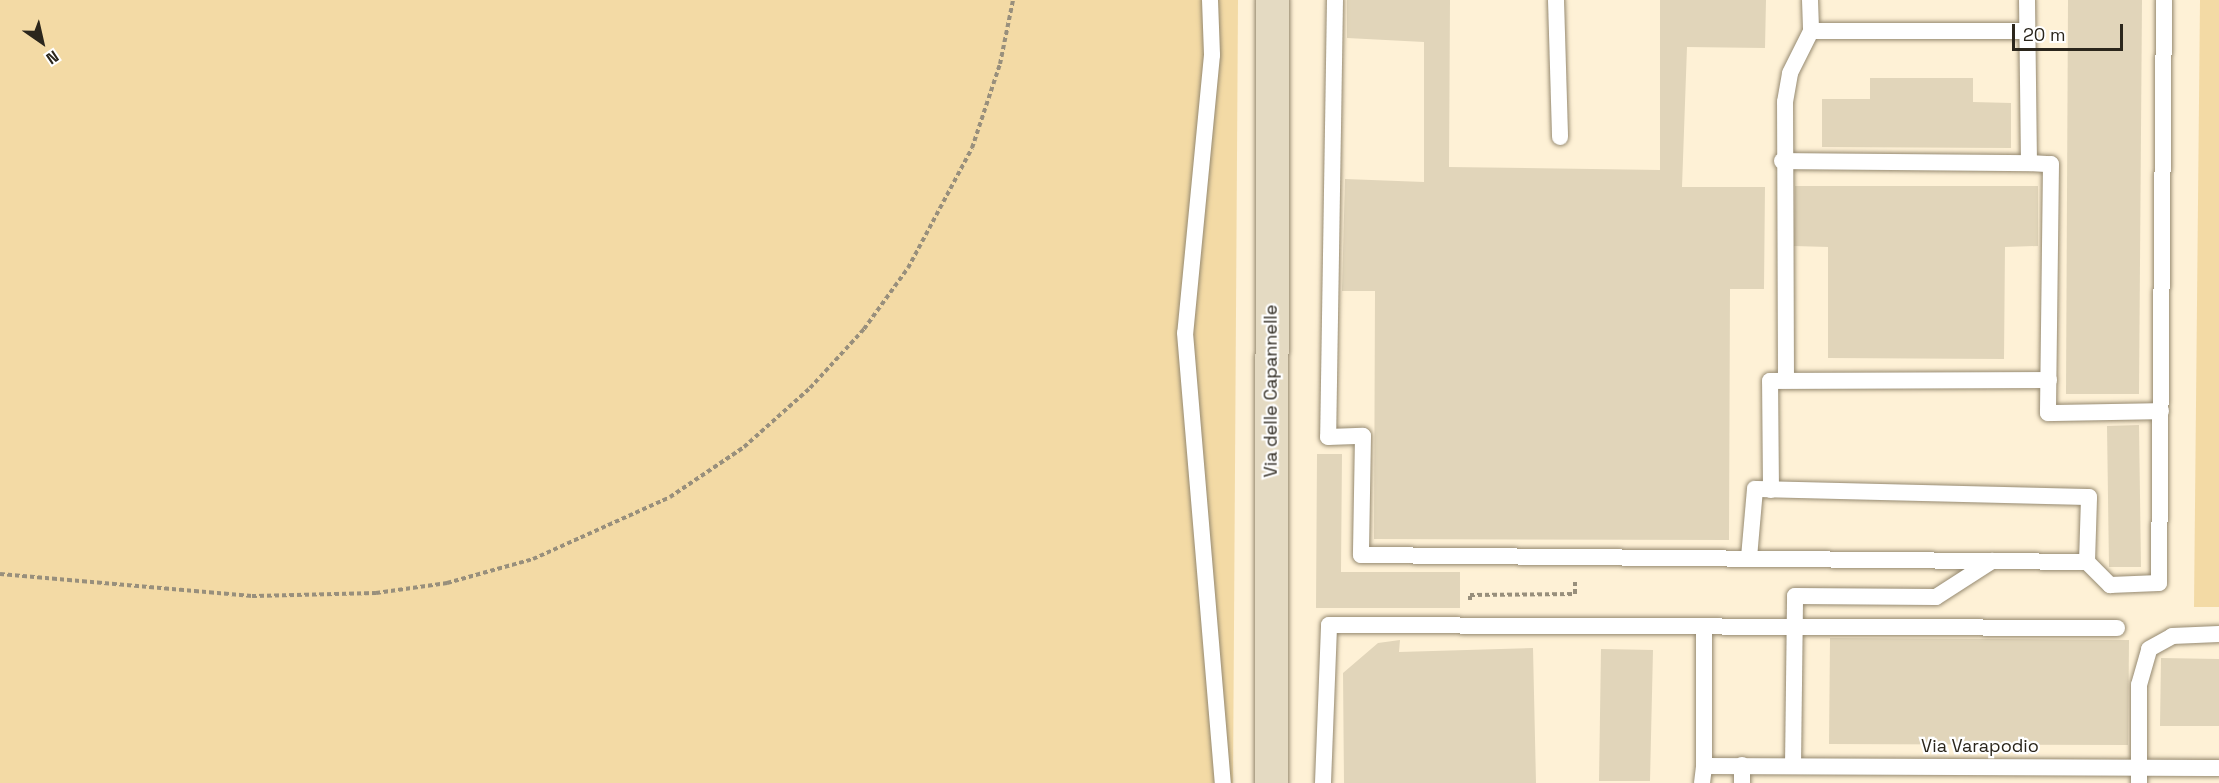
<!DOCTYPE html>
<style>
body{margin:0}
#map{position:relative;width:2219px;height:783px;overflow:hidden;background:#fef1d6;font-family:"Space Grotesk",sans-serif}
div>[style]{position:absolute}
.green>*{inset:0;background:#f3daa5}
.building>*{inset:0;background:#e1d5ba}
.path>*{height:4px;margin-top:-2px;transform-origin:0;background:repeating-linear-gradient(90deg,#988f7c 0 4.5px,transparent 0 7.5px)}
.roads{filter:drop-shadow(0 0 2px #958970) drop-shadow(0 0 2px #958970)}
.lane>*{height:16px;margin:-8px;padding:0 8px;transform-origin:8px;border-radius:8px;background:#fff}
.secondary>*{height:33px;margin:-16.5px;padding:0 16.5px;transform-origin:16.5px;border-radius:16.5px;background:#e4dac2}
span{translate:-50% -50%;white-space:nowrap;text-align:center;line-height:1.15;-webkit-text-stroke:4.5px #fff;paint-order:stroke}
.street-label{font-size:18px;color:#2b261c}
.north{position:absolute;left:12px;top:12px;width:60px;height:60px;-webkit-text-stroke:4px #fff;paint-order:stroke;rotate:146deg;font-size:16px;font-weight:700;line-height:24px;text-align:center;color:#2b261c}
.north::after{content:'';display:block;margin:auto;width:21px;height:27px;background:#2b261c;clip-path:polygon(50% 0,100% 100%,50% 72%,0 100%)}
.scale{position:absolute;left:2012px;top:24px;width:111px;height:27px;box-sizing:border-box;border:3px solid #2b261c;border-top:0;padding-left:8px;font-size:18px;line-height:21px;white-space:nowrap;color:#2b261c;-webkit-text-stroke:4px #fff;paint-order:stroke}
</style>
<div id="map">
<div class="green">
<div style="clip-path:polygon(0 0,1238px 0,1233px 783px,0 783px)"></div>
<div style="clip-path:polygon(2200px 0,2219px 0,2219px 607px,2194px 607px)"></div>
</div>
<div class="building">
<div style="clip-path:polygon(1347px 0,1450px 0,1449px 167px,1660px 170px,1660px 0,1766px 0,1765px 48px,1687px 47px,1682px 187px,1765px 187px,1764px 289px,1730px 289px,1729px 540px,1374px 539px,1375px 291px,1342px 291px,1345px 179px,1424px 182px,1424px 42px,1347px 38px)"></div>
<div style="clip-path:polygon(2068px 0,2142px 0,2139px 394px,2066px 394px)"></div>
<div style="clip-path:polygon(1870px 78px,1973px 78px,1973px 102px,2011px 103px,2011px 148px,1822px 147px,1822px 99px,1870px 99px)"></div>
<div style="clip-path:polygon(1795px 186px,2038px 186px,2038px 246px,2005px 247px,2004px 359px,1828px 358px,1828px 247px,1794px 246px)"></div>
<div style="clip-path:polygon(2139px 425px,2141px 567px,2109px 567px,2107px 426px)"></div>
<div style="clip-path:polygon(1317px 454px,1342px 454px,1341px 572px,1460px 572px,1460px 608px,1316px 608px)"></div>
<div style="clip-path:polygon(1830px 638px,2129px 640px,2128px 745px,1829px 744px)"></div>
<div style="clip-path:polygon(1400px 640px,1399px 652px,1533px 648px,1536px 783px,1344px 783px,1343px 673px,1378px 643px)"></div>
<div style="clip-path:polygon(1601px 649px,1653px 650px,1650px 781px,1599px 781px)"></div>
<div style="clip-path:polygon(2161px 658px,2219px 659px,2219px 726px,2160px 726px)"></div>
</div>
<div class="path">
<div style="left:0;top:574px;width:253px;rotate:5deg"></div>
<div style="left:252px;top:596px;width:124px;rotate:-1.4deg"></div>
<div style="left:376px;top:593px;width:72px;rotate:-8deg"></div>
<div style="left:447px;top:583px;width:89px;rotate:-15.6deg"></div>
<div style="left:533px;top:559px;width:150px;rotate:-24.3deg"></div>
<div style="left:670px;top:497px;width:89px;rotate:-34deg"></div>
<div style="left:744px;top:447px;width:89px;rotate:-41.8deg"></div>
<div style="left:810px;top:388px;width:80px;rotate:-47.5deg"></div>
<div style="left:864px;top:329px;width:75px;rotate:-54.2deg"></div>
<div style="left:908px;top:268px;width:136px;rotate:-61.9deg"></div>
<div style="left:972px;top:148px;width:89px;rotate:-71.6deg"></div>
<div style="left:1000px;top:64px;width:65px;rotate:-78.5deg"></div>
<div style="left:1470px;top:600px;width:5px;rotate:-90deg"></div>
<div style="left:1470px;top:595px;width:105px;rotate:-0.5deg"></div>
<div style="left:1575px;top:594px;width:12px;rotate:-90deg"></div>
</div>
<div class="roads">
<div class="lane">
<div style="left:1210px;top:0;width:55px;rotate:87.9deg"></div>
<div style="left:1212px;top:55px;width:279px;rotate:95.5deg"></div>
<div style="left:1185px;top:333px;width:452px;rotate:85.2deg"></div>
<div style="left:1335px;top:0;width:437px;rotate:90.9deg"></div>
<div style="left:1328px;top:437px;width:35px;rotate:-2deg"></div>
<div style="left:1363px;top:436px;width:119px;rotate:91deg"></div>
<div style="left:1361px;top:555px;width:726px;rotate:0.55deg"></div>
<div style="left:2087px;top:562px;width:65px;rotate:-88.2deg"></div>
<div style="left:2089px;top:497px;width:334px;rotate:-178.6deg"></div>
<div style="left:1755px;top:489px;width:69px;rotate:95deg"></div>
<div style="left:1556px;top:0;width:137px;rotate:88.3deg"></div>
<div style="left:1810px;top:0;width:31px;rotate:88deg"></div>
<div style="left:1811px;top:31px;width:215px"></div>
<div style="left:2027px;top:0;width:163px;rotate:89.3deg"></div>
<div style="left:2029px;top:163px;width:22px;rotate:3deg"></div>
<div style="left:2051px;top:164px;width:249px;rotate:90.7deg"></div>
<div style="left:2048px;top:413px;width:113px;rotate:-1deg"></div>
<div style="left:1782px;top:161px;width:247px;rotate:0.5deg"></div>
<div style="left:1786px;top:380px;width:278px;rotate:-90.2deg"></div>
<div style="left:1785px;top:102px;width:29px;rotate:-80deg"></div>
<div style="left:1790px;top:73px;width:47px;rotate:-63.4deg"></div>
<div style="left:1771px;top:490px;width:109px;rotate:-90.5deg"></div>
<div style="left:1770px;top:381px;width:279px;rotate:-0.2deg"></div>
<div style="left:2087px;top:562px;width:33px;rotate:45deg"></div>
<div style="left:2110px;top:585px;width:49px;rotate:-2.3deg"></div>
<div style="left:2159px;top:583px;width:583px;rotate:-89.51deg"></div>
<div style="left:1704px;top:629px;width:137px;rotate:90deg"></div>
<div style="left:1704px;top:766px;width:515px;rotate:0.22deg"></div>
<div style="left:1742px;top:765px;width:18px;rotate:90deg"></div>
<div style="left:1793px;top:766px;width:170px;rotate:-89.3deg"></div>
<div style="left:1795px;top:596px;width:141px;rotate:0.4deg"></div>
<div style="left:1936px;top:597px;width:67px;rotate:-32.7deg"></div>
<div style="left:1323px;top:783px;width:158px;rotate:-87.8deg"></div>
<div style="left:1329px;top:625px;width:788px;rotate:0.22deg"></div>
<div style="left:1702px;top:783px;width:17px;rotate:-83deg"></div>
<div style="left:2139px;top:783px;width:98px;rotate:-90deg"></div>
<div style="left:2139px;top:685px;width:37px;rotate:-74deg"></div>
<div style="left:2149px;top:649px;width:26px;rotate:-29deg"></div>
<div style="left:2172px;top:636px;width:47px;rotate:-2.4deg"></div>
</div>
<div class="secondary">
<div style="left:1271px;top:783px;width:783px;rotate:-89.93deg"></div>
</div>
</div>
<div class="street-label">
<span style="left:1271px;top:391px;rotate:-90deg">Via delle Capannelle</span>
<span style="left:1980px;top:746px">Via Varapodio</span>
</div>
<div class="north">N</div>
<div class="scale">20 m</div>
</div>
